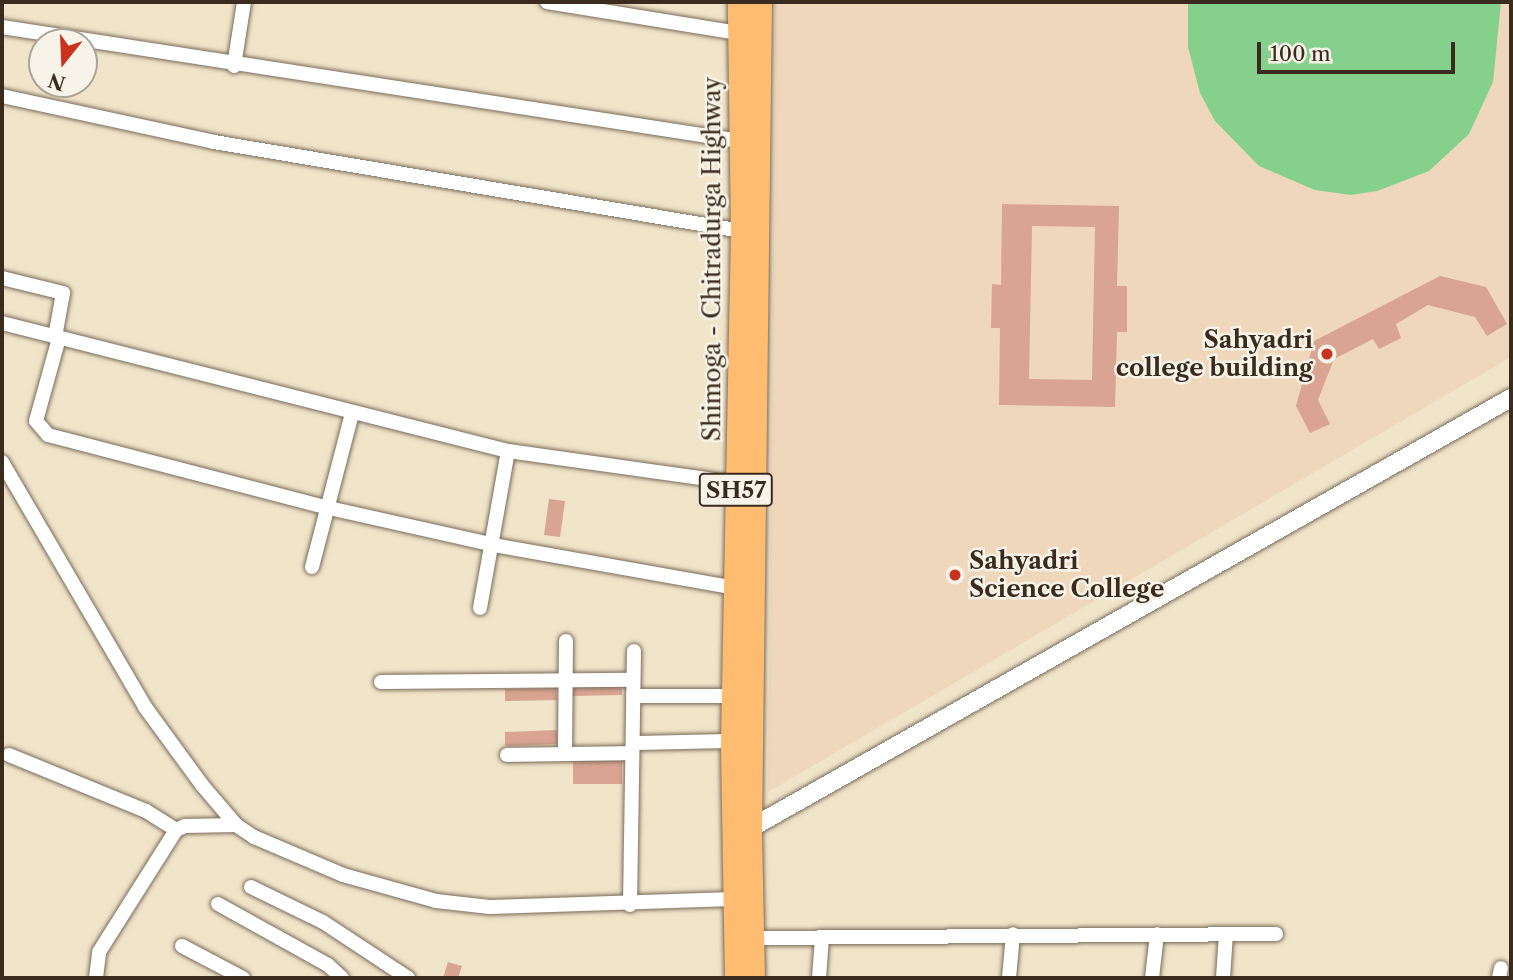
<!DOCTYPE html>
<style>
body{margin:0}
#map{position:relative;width:1513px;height:980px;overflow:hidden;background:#f0e4c9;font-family:"Libre Caslon Text",serif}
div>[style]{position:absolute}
.built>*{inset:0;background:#eed7bb}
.green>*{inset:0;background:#85d08d}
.building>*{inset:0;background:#d9a492}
.roads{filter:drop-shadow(0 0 2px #7a6b5a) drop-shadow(0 0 2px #7a6b5a)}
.minor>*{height:14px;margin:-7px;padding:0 7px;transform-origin:7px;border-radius:7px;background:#fff}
.tertiary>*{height:18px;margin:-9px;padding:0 9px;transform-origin:9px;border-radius:9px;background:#fff}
.primary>*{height:23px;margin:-11.5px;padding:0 11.5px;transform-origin:11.5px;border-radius:11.5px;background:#fdbc70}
.dots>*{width:19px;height:19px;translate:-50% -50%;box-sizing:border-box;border:4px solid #f7f3e8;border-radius:50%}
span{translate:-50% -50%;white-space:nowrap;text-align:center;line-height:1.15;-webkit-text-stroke:5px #f7f3e8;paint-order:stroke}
.shield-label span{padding:2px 5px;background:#f7f3e8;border:2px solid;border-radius:5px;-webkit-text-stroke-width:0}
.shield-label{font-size:23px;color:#3b2a1e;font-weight:700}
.street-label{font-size:24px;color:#3b2a1e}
.poi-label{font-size:24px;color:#3b2a1e;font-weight:700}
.right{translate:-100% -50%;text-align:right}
.left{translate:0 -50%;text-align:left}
.frame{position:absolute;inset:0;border:4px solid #3b2a1e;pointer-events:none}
.north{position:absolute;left:28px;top:28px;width:70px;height:70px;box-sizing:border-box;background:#f7f3e8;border:2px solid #aca397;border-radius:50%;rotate:198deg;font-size:19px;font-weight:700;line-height:28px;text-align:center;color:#3b2a1e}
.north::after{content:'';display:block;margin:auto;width:24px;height:32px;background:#c8321e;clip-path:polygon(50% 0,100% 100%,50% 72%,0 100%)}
.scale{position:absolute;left:1257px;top:42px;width:198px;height:32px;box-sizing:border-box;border:4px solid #3b2a1e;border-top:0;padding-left:9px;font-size:21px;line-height:24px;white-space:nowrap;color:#3b2a1e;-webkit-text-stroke:5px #f7f3e8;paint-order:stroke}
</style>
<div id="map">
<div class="built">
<div style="clip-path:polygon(775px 2px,1511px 2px,1511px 357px,768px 792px)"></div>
</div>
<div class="green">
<div style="clip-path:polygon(1188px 2px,1501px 2px,1493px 82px,1469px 134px,1429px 171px,1377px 191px,1351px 195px,1315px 190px,1259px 166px,1215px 121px,1200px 93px,1188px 47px)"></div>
</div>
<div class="building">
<div style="clip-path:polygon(evenodd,1002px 204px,1119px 206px,1117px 286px,1127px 286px,1127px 332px,1117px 332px,1115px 407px,999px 405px,1000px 328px,991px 328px,992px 284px,1001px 285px,1002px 204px,1032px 226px,1095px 227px,1092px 380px,1029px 379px,1032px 226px)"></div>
<div style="clip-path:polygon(1440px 276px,1486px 287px,1507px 324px,1487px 336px,1475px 317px,1428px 305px,1396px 324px,1401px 338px,1379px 349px,1373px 339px,1334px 359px,1318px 400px,1330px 424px,1310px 433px,1296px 406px,1314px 341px)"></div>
<div style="clip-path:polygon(549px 499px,565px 501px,560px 537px,544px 535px)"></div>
<div style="clip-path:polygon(622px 683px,622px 695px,572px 696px,572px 684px)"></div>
<div style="clip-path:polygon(556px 688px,557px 700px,505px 701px,505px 689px)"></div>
<div style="clip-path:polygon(557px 730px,557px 744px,505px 746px,505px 732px)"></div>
<div style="clip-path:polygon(573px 761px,622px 761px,622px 784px,573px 784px)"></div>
<div style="clip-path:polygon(448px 962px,462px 966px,458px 978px,443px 978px)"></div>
</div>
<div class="roads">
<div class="minor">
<div style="left:547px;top:2px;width:200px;rotate:9.2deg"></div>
<div style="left:2px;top:27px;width:747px;rotate:8.78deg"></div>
<div style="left:234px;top:66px;width:65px;rotate:-81.1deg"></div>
<div style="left:2px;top:96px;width:217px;rotate:12.2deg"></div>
<div style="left:214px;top:142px;width:535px;rotate:9.57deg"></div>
<div style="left:2px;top:278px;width:63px;rotate:13.8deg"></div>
<div style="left:63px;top:293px;width:45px;rotate:100.3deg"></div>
<div style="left:2px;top:323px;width:522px;rotate:14.2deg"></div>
<div style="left:508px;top:451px;width:231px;rotate:8deg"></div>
<div style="left:59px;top:338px;width:86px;rotate:105.5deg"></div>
<div style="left:36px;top:421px;width:18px;rotate:49deg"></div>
<div style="left:48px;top:435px;width:290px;rotate:14.6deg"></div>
<div style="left:329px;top:508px;width:169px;rotate:12.6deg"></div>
<div style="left:494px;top:545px;width:245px;rotate:10.1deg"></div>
<div style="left:2px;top:462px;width:284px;rotate:59.7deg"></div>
<div style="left:145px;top:707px;width:97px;rotate:53.8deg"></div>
<div style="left:202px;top:785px;width:52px;rotate:49.6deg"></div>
<div style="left:236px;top:825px;width:22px;rotate:34deg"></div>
<div style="left:254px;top:837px;width:97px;rotate:23.1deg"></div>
<div style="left:343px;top:875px;width:97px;rotate:15.6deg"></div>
<div style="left:436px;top:901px;width:54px;rotate:6.3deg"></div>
<div style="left:490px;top:907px;width:244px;rotate:-1.9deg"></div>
<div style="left:312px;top:567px;width:159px;rotate:-75.4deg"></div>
<div style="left:480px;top:608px;width:159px;rotate:-79.9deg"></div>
<div style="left:381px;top:682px;width:252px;rotate:-0.5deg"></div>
<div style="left:633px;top:696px;width:100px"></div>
<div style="left:633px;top:743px;width:99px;rotate:-1.2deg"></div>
<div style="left:565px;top:754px;width:113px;rotate:-89.5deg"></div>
<div style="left:9px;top:755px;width:148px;rotate:22.2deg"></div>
<div style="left:146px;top:811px;width:36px;rotate:32deg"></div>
<div style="left:507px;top:755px;width:125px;rotate:-0.9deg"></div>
<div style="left:251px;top:887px;width:80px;rotate:25.9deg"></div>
<div style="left:323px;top:922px;width:102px;rotate:33.4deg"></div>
<div style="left:218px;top:904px;width:126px;rotate:29deg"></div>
<div style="left:328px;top:965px;width:19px;rotate:43deg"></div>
<div style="left:630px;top:905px;width:254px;rotate:-89.1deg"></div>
<div style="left:753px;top:938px;width:523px;rotate:-0.44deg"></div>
<div style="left:182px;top:946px;width:69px;rotate:27.7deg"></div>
<div style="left:96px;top:978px;width:26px;rotate:-83deg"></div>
<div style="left:99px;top:952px;width:144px;rotate:-57.7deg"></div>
<div style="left:176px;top:830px;width:10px;rotate:-24deg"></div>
<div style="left:185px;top:826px;width:51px;rotate:-1.1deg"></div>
<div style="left:819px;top:978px;width:41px;rotate:-85.8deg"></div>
<div style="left:1009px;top:978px;width:44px;rotate:-84.8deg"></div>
<div style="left:1152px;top:978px;width:44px;rotate:-83.5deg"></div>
<div style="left:1223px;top:978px;width:44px;rotate:-86.1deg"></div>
<div style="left:1499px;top:978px;width:10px;rotate:-79deg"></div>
</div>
<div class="tertiary">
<div style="left:742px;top:833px;width:884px;rotate:-29.5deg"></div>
</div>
<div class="primary">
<div style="left:736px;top:978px;width:237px;rotate:-91deg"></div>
<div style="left:732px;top:741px;width:510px;rotate:-88.88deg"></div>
<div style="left:742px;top:231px;width:229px;rotate:-90.8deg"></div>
<div style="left:753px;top:978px;width:149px;rotate:-91.2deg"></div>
<div style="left:750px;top:829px;width:827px;rotate:-89.31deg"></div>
</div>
</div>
<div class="dots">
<div style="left:1327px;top:354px;background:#c8321e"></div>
<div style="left:955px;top:575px;background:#c8321e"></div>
</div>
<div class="shield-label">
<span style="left:736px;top:490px">SH57</span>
</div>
<div class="street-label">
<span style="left:712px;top:259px;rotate:-90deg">Shimoga - Chitradurga Highway</span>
</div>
<div class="poi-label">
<span class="right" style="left:1313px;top:354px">Sahyadri<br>college building</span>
<span class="left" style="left:969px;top:575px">Sahyadri<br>Science College</span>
</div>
<div class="frame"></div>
<div class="north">N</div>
<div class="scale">100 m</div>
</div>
